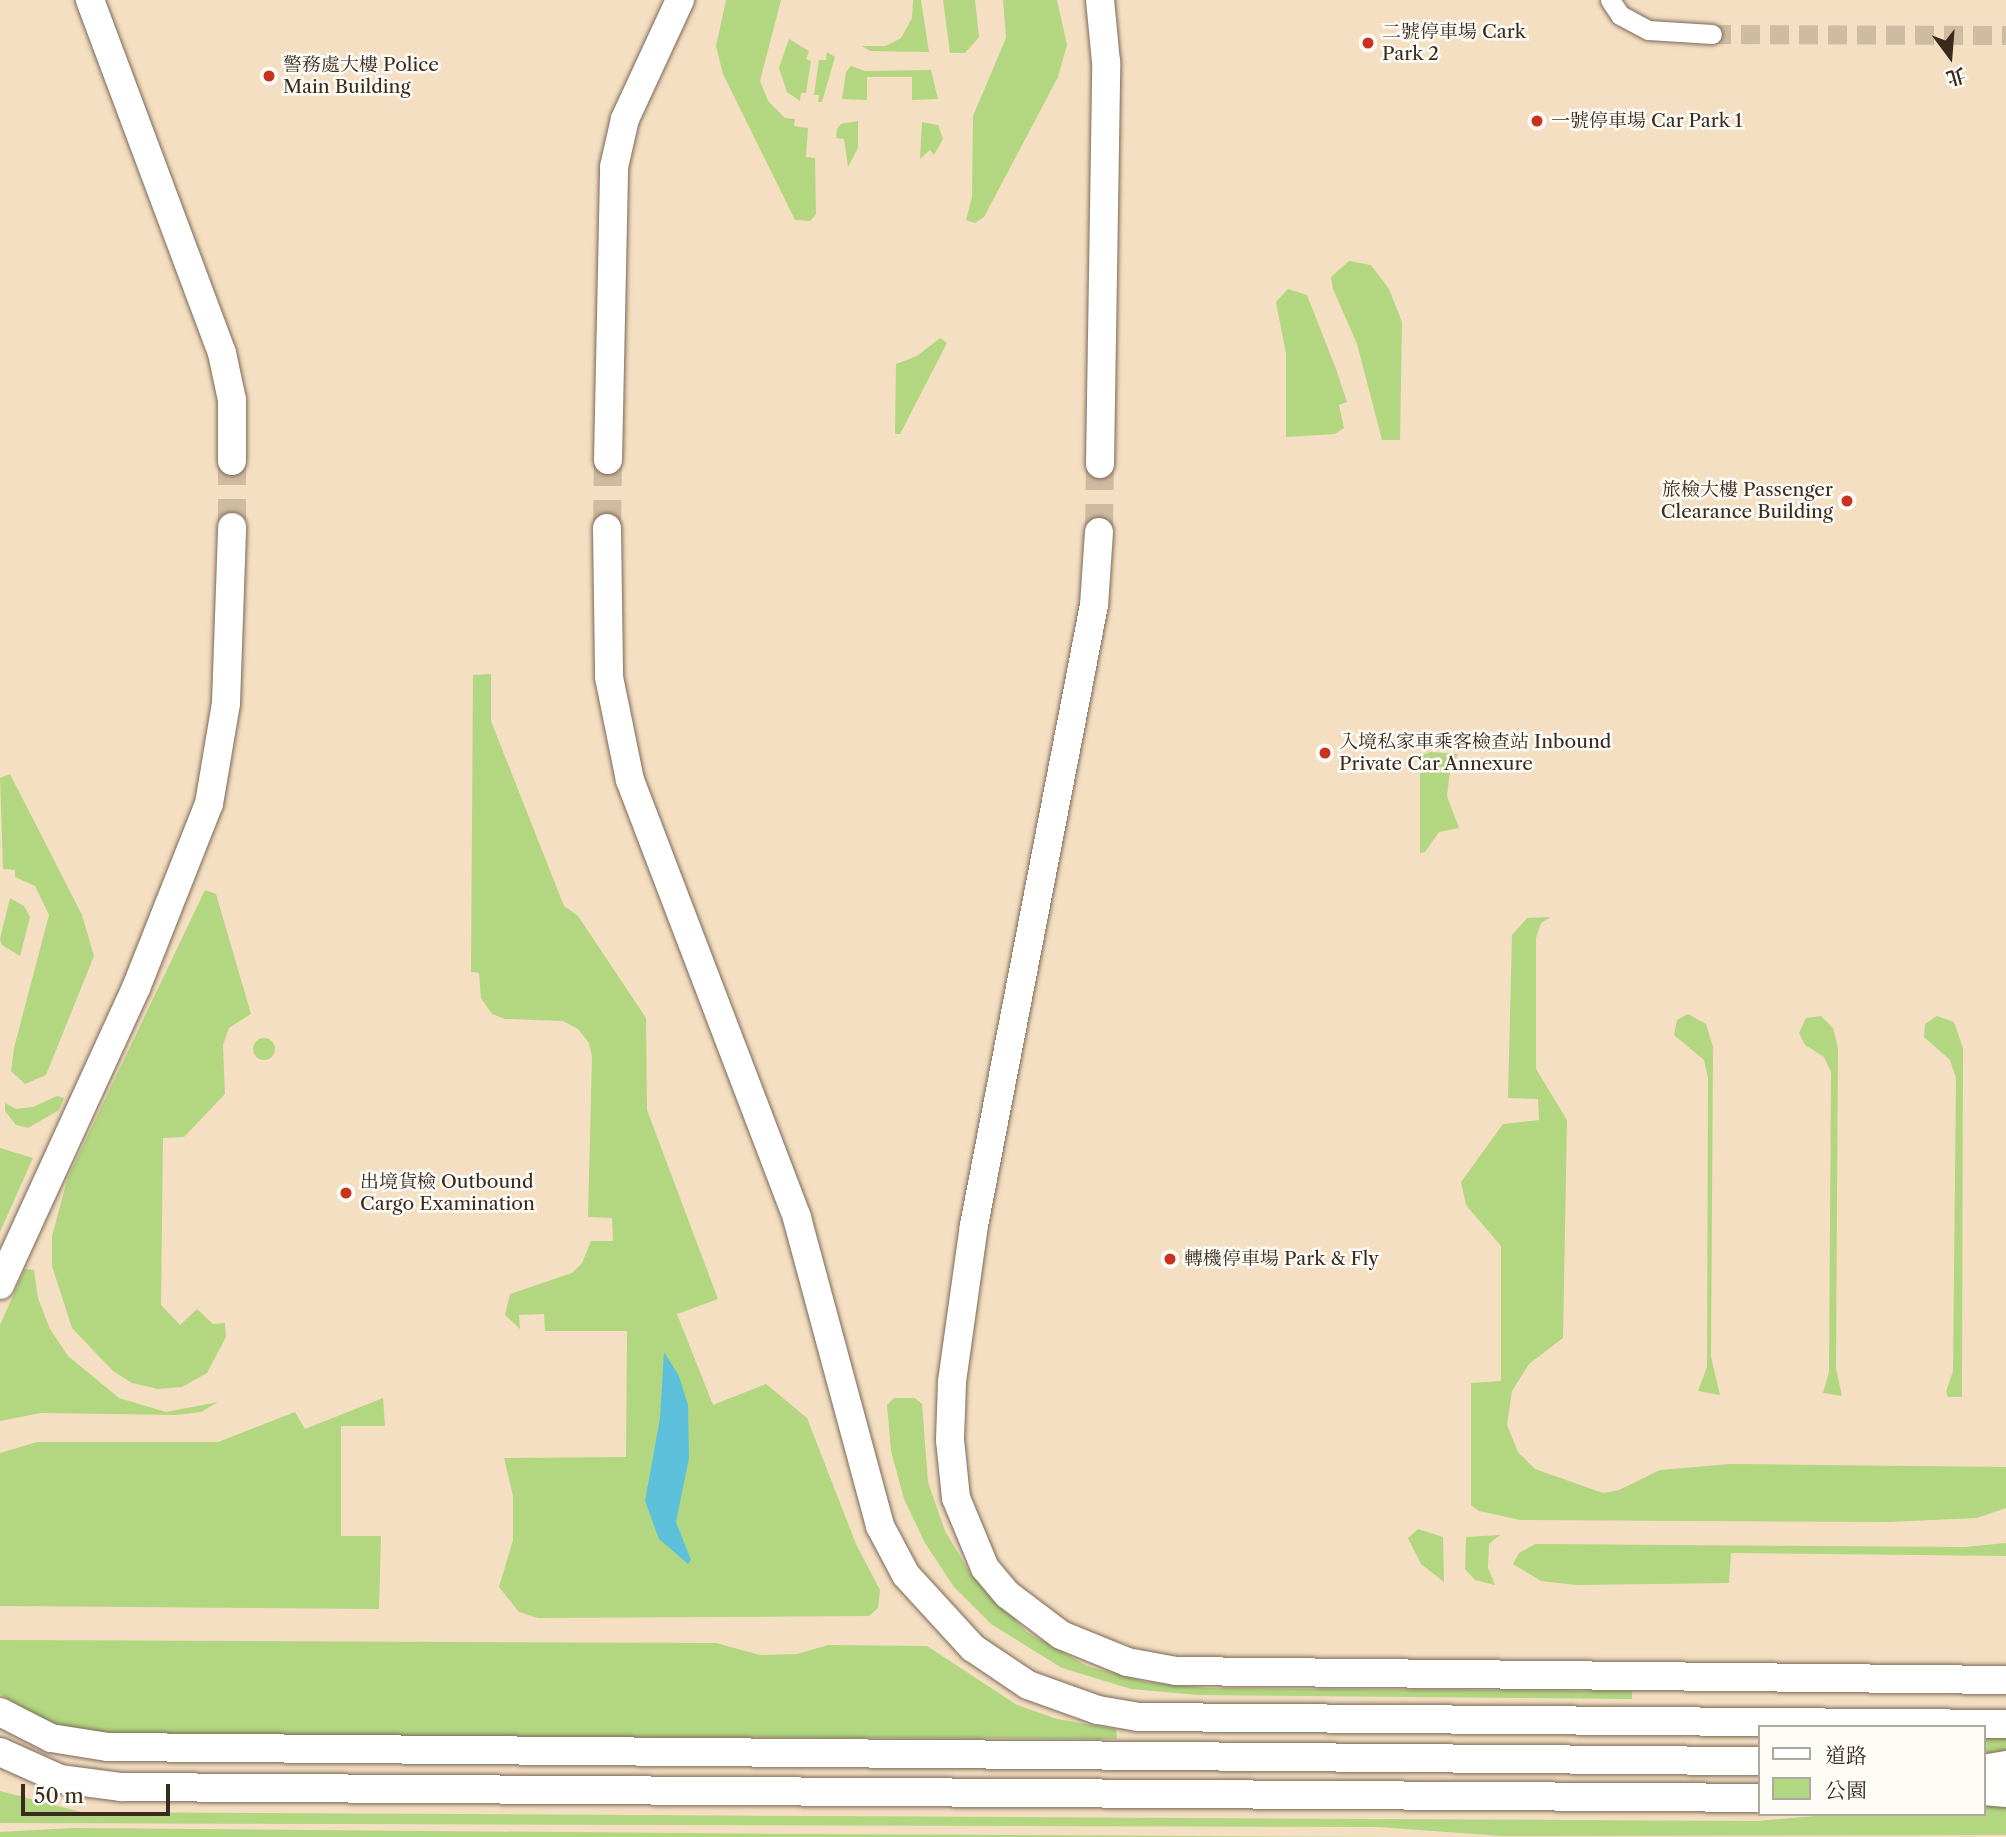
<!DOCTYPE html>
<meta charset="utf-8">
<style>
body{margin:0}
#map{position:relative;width:2006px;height:1837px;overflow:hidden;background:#f4dfc2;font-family:"Libre Caslon Text","Noto Serif TC",serif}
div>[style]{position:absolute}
.green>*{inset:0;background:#b2d780}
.round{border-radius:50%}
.water>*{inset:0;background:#5cc0da}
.minor-tunnel>*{height:19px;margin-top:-9.5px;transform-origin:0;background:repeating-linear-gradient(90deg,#cfbba1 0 19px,transparent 0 29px)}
.highway-tunnel>*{height:28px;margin-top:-14px;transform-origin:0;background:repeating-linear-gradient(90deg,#cfbba1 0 28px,transparent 0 42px)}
.roads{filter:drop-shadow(0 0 2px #7c6957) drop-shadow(0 0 2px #7c6957)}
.minor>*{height:19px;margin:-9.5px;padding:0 9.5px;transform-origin:9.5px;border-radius:9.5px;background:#fff}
.highway>*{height:28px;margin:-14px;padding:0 14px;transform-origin:14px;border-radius:14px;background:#fff}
.dots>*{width:19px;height:19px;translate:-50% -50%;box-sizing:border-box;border:4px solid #fdfcf7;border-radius:50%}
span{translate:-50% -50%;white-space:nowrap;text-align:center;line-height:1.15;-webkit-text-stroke:5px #fdfcf7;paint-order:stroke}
.poi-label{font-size:19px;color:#3b2a1e}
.left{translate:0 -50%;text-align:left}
.right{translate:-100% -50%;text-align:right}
.legend{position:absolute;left:1758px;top:1725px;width:228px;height:91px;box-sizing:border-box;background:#fdfcf7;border:2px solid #afa8a0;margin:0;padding:9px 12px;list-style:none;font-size:21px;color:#3b2a1e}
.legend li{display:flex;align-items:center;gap:14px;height:35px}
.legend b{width:35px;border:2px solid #afa8a0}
.north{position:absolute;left:1915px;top:21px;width:70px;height:70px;-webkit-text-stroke:5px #fdfcf7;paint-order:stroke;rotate:164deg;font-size:19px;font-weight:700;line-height:28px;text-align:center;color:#3b2a1e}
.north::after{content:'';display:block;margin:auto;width:24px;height:32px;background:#3b2a1e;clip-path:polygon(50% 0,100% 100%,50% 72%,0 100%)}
.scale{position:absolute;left:21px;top:1784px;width:149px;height:32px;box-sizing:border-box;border:4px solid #3b2a1e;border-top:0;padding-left:9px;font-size:21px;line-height:24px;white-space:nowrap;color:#3b2a1e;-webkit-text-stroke:5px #fdfcf7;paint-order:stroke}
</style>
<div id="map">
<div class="green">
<div style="clip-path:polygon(726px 0,781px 0,760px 81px,768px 101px,785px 118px,795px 119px,794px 126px,808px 128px,806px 157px,815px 158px,816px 214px,810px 221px,795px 220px,723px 74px,716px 46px)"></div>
<div style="clip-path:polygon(913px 0,921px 0,929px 52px,870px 51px,862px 46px,886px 46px,901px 38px,912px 18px)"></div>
<div style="clip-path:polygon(943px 0,975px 0,979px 37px,965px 53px,950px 53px)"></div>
<div style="clip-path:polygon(1003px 0,1057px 0,1067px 45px,1058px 77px,984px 217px,975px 223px,966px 220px,972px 197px,973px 116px,1006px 38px)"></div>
<div style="clip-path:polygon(789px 39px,809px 51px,806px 59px,811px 61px,806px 93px,801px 93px,800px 101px,787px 92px,779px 68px)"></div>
<div style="clip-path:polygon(827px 52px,835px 57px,822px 102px,818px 102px,819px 95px,814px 95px,819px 60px,826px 60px)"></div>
<div style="clip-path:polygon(851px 66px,865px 71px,931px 70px,938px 99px,912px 100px,912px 77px,867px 77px,867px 100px,842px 99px,846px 72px)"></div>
<div style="clip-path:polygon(858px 121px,858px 148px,848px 167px,844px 139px,836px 138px,837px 129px,841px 124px)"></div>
<div style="clip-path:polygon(922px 122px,938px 125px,943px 139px,934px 155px,930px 150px,920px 159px)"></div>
<div style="clip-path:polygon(1349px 261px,1371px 265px,1389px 289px,1402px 322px,1400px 440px,1382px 440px,1357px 344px,1333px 289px,1331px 277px)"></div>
<div style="clip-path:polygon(1288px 289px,1307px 295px,1336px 369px,1347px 402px,1339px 405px,1344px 428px,1335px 434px,1286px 437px,1286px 354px,1276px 302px)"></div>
<div style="clip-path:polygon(940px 338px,947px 343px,900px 434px,895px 434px,896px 364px,917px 356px)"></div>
<div style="clip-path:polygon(491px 674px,491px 721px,564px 906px,578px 916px,646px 1018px,647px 1110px,718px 1299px,677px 1314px,713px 1405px,766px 1384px,807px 1418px,856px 1544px,880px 1590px,878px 1608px,869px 1616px,538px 1618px,519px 1612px,499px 1587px,513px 1540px,513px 1496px,504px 1458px,626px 1457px,627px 1331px,545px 1331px,544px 1314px,519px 1315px,520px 1329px,505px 1315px,510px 1294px,572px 1273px,582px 1263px,591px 1241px,613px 1241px,612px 1218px,588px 1217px,592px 1057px,589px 1043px,578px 1029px,563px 1021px,505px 1019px,492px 1014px,481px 998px,479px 973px,471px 972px,473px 675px)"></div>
<div style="clip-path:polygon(1430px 752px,1458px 754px,1450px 770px,1447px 796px,1459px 828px,1439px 832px,1425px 852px,1420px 853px,1420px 762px,1422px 755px)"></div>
<div style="clip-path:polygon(10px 774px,82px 915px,94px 956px,46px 1075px,25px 1084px,11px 1071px,14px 1048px,49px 915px,35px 886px,15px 877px,15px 870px,3px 869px,0 778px)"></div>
<div style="clip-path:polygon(205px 890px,216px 894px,251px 1014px,229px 1028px,223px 1045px,225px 1094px,184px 1137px,163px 1138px,161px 1305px,180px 1325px,197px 1309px,213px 1324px,225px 1323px,226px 1337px,207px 1373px,182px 1387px,158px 1389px,132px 1383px,113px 1371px,72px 1328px,52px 1266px,52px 1236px,68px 1177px)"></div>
<div style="clip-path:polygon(10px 898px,24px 906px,30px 917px,20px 956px,2px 945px,0 939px)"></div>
<div style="clip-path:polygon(1551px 917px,1541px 923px,1536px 938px,1536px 1069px,1567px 1120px,1563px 1338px,1529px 1364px,1512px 1391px,1507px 1425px,1518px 1452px,1535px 1469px,1603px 1493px,1619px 1490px,1660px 1470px,1730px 1464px,2006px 1467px,2006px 1508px,1977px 1518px,1888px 1522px,1520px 1520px,1479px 1511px,1471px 1505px,1471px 1383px,1501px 1381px,1501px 1246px,1466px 1205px,1461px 1182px,1503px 1124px,1539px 1120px,1538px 1099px,1508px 1098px,1512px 935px,1527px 918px)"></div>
<div style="clip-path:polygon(1688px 1014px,1706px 1024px,1713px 1047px,1711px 1357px,1720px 1395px,1698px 1391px,1707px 1367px,1708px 1078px,1704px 1060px,1674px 1035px,1677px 1020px)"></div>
<div style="clip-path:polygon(1821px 1016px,1833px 1028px,1838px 1048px,1836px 1368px,1842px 1396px,1823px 1393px,1829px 1372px,1831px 1072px,1824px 1057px,1805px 1045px,1799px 1033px,1806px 1018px)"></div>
<div style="clip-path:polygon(1937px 1016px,1954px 1022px,1963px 1048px,1962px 1397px,1948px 1397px,1946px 1392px,1953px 1371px,1956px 1078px,1950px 1060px,1924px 1037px,1925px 1024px)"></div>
<div class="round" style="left:253px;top:1038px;width:22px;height:22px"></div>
<div style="clip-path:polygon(57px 1096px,64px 1098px,59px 1110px,28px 1128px,16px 1125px,5px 1111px,5px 1103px,16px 1109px,33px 1107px)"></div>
<div style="clip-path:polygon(0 1148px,33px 1158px,0 1232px)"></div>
<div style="clip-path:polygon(25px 1269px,34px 1270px,38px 1298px,50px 1329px,68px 1356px,119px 1398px,166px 1412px,218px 1402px,201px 1412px,176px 1415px,41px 1413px,0 1421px,0 1325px)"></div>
<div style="clip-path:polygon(383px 1398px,385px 1426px,341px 1426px,341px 1536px,381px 1536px,379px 1609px,0 1606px,0 1453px,37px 1442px,218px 1442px,295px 1412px,305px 1429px)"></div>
<div style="clip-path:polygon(894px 1398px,915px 1398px,922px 1404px,928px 1482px,945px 1531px,970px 1573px,1027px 1632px,1087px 1666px,1146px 1682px,1207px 1688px,1632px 1691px,1632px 1699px,1197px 1695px,1131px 1689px,1062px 1668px,991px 1624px,954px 1587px,925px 1543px,904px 1499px,891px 1451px,887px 1405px)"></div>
<div style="clip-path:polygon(1418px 1529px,1443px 1537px,1444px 1582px,1421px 1564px,1408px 1538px)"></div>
<div style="clip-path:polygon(1500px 1535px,1489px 1544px,1488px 1568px,1495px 1585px,1475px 1580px,1465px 1569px,1466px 1537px)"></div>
<div style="clip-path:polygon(2006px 1543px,2006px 1556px,1731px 1553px,1729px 1583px,1576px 1585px,1541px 1581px,1513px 1564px,1519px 1553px,1535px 1544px,1965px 1547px)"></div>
<div style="clip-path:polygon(0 1640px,716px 1643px,760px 1655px,797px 1654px,828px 1645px,927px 1646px,1017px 1705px,1057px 1719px,1116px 1729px,1117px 1739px,101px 1735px,54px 1727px,0 1694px)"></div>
<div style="clip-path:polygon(1983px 1738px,2006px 1738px,2006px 1751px,1983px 1754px)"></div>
<div style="clip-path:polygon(2006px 1787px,2006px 1835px,1502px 1836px,1378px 1827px,0 1823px,0 1791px,81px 1812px,1758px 1821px,1838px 1814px,1983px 1814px,1983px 1791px)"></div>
<div style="clip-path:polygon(72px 1828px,795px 1834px,1391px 1837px,0 1837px,0 1832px)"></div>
</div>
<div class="water">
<div style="clip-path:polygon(664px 1352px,679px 1376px,688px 1405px,689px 1458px,676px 1522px,691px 1560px,688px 1564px,659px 1539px,645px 1501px,660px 1418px)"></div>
</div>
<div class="minor-tunnel">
<div style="left:1712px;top:34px;width:294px;rotate:0.2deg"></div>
</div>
<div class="highway-tunnel">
<div style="left:232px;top:527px;width:66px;rotate:-90deg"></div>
<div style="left:607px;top:528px;width:68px;rotate:-89.2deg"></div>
<div style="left:1099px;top:532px;width:68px;rotate:-89.2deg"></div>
</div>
<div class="roads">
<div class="minor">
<div style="left:1610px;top:0;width:18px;rotate:56deg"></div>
<div style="left:1620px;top:15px;width:32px;rotate:28deg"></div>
<div style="left:1648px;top:30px;width:64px;rotate:3.6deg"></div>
</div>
<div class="highway">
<div style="left:90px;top:0;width:377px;rotate:69.5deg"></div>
<div style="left:222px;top:353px;width:48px;rotate:78deg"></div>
<div style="left:232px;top:400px;width:61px;rotate:90deg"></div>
<div style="left:608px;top:460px;width:293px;rotate:-88.8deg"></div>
<div style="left:614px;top:167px;width:49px;rotate:-77.1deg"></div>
<div style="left:625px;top:119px;width:131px;rotate:-65.2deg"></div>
<div style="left:1100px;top:464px;width:402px;rotate:-89.1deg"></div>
<div style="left:1106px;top:62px;width:62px;rotate:-95.5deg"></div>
<div style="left:607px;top:528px;width:149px;rotate:89.2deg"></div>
<div style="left:609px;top:677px;width:105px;rotate:78.5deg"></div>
<div style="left:630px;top:780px;width:469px;rotate:69.1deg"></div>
<div style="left:797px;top:1218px;width:319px;rotate:74.9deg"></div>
<div style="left:880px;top:1526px;width:55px;rotate:62deg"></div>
<div style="left:906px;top:1575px;width:99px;rotate:47.5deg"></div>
<div style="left:973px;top:1648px;width:66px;rotate:33.9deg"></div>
<div style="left:1028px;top:1685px;width:74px;rotate:19.7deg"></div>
<div style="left:1098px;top:1710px;width:42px;rotate:9.7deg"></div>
<div style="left:1139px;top:1717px;width:867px;rotate:0.46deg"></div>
<div style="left:1099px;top:532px;width:73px;rotate:93.9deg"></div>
<div style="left:1094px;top:605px;width:632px;rotate:100.95deg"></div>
<div style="left:974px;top:1225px;width:159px;rotate:98deg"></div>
<div style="left:952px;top:1382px;width:58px;rotate:92deg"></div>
<div style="left:950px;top:1440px;width:58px;rotate:84.1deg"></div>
<div style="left:956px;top:1498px;width:76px;rotate:67.5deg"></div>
<div style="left:985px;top:1568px;width:35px;rotate:50deg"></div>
<div style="left:1008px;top:1595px;width:66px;rotate:37deg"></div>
<div style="left:1061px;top:1635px;width:71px;rotate:22.2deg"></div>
<div style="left:1127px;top:1662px;width:50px;rotate:10.4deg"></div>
<div style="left:1176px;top:1671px;width:830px;rotate:0.62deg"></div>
<div style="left:0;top:1285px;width:327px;rotate:-65.4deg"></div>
<div style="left:136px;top:988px;width:198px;rotate:-68.4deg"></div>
<div style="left:209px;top:804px;width:102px;rotate:-80.4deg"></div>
<div style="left:226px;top:703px;width:176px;rotate:-88deg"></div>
<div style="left:0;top:1712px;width:57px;rotate:27deg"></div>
<div style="left:51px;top:1738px;width:58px;rotate:9deg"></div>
<div style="left:108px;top:1747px;width:1651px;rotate:0.49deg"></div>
<div style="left:0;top:1752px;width:66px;rotate:24.2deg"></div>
<div style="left:60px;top:1779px;width:62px;rotate:7.5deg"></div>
<div style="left:121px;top:1787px;width:1638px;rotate:0.38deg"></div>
<div style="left:1983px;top:1769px;width:23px;rotate:-10deg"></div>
<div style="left:1983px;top:1791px;width:23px;rotate:5deg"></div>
</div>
</div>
<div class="dots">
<div style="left:1368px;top:43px;background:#c8321e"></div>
<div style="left:269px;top:76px;background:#c8321e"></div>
<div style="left:1537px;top:121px;background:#c8321e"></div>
<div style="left:1847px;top:501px;background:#c8321e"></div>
<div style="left:1325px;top:753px;background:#c8321e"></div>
<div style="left:346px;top:1193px;background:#c8321e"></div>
<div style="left:1170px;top:1259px;background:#c8321e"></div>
</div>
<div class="poi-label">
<span class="left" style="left:1382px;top:43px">二號停車場 Cark<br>Park 2</span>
<span class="left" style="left:283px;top:76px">警務處大樓 Police<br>Main Building</span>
<span class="left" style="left:1551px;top:121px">一號停車場 Car Park 1</span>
<span class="right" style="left:1833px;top:501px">旅檢大樓 Passenger<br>Clearance Building</span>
<span class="left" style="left:1339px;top:753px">入境私家車乘客檢查站 Inbound<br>Private Car Annexure</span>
<span class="left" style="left:360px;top:1193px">出境貨檢 Outbound<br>Cargo Examination</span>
<span class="left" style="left:1184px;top:1259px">轉機停車場 Park &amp; Fly</span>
</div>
<ul class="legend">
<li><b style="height:9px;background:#fff"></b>道路</li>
<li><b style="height:19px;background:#b2d780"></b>公園</li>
</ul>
<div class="north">北</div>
<div class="scale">50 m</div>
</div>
